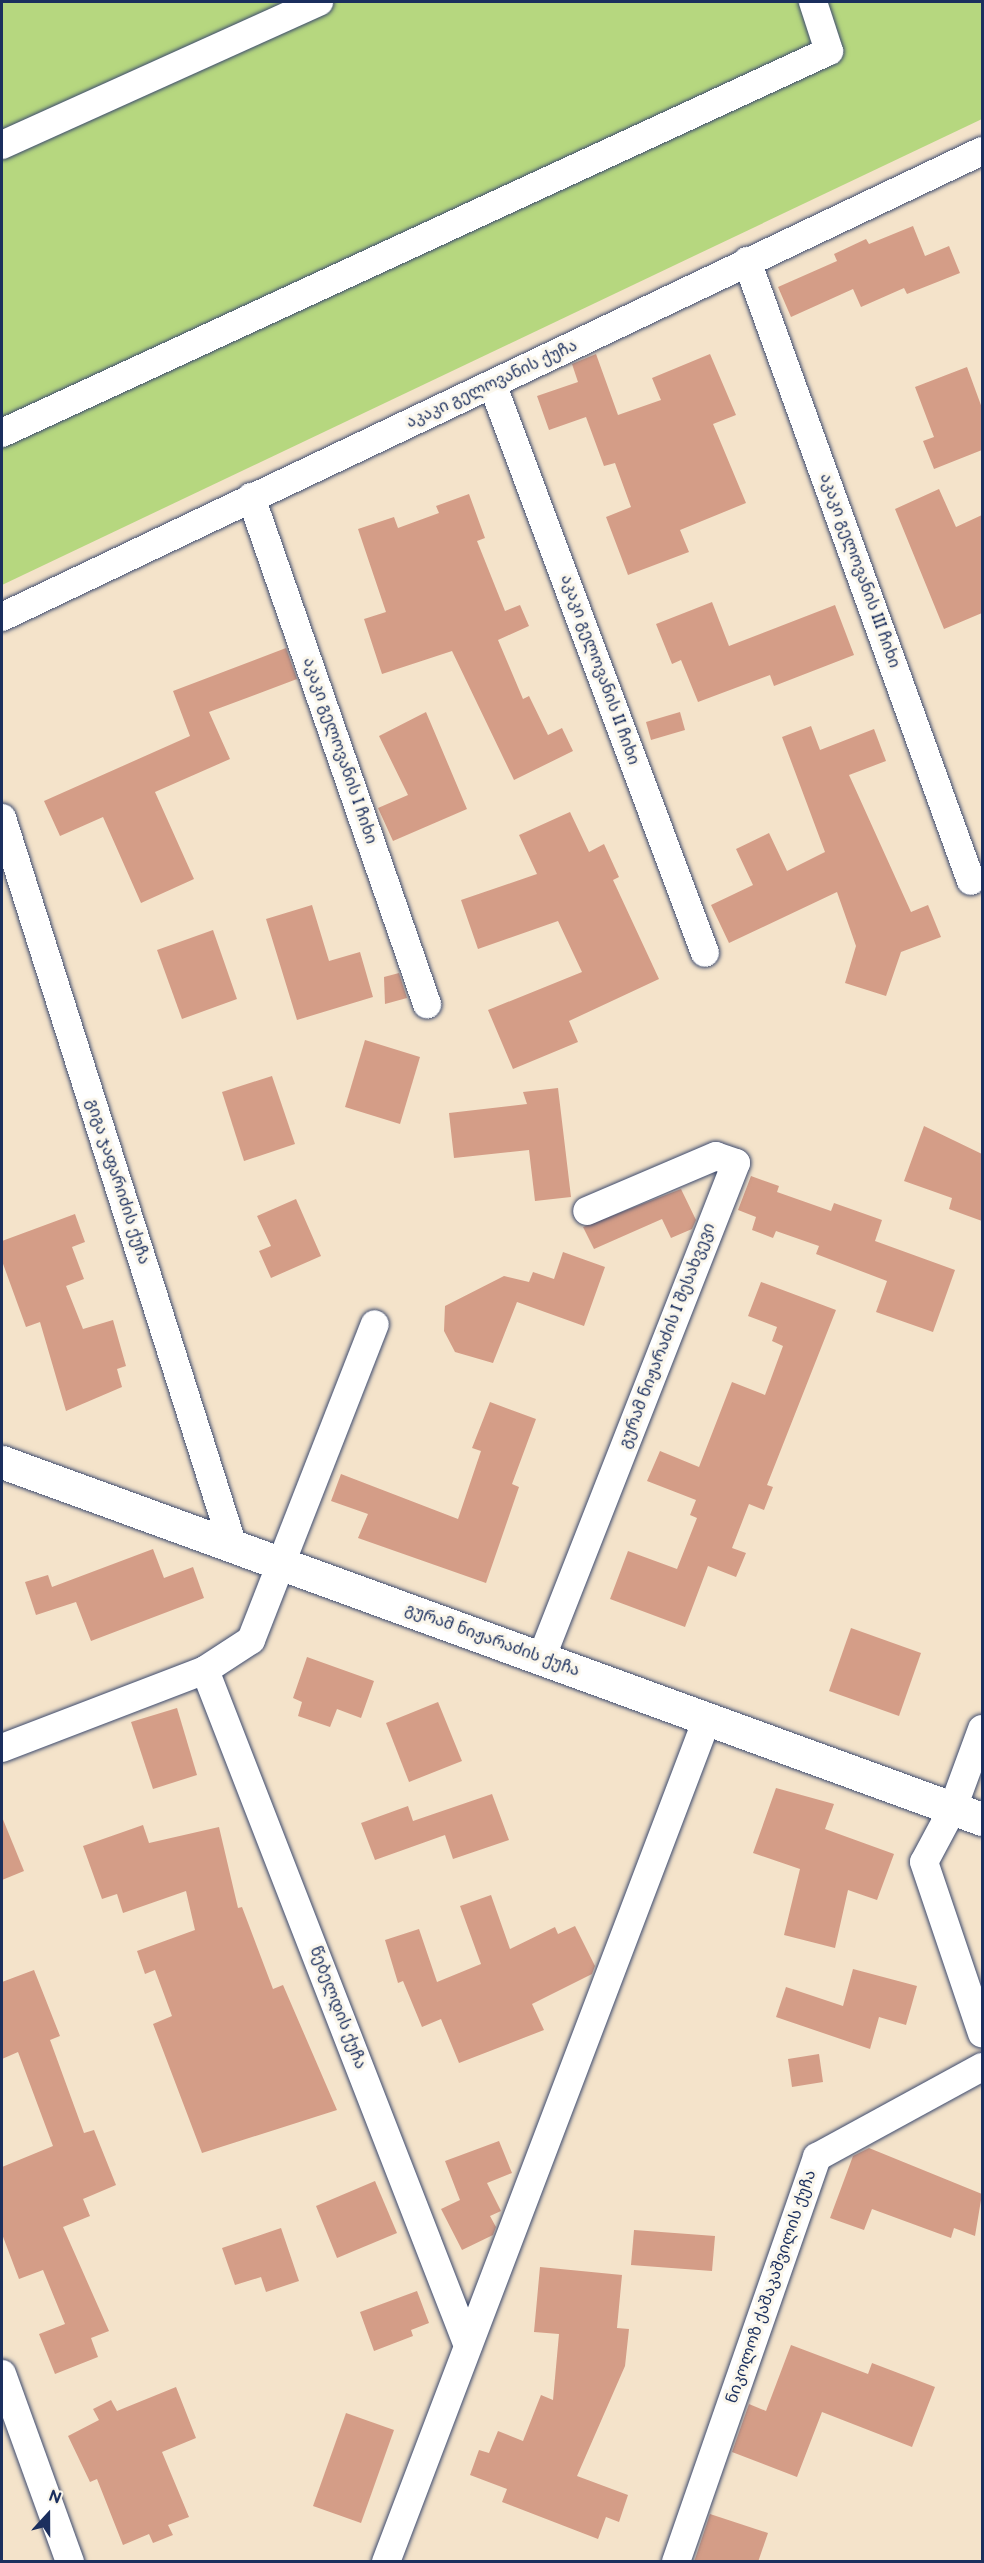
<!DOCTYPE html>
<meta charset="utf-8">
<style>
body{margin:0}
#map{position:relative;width:984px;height:2563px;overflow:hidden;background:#f4e3ca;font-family:"Balsamiq Sans","Noto Sans Georgian",sans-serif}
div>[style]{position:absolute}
.green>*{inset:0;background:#b6d77f}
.building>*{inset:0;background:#d49d87}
.roads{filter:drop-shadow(0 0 2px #3c4a6e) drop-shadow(0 0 2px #3c4a6e)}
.minor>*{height:28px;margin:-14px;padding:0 14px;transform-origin:14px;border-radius:14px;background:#fff}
.tertiary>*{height:33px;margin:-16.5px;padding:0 16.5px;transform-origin:16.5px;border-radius:16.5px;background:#fff}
span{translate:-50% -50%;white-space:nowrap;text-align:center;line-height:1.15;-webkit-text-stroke:6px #fbf7ec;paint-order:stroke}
.street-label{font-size:16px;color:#1b2f5e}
.frame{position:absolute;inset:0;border:3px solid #1b2f5e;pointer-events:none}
.north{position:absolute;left:18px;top:2485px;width:60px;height:60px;-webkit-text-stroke:4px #fbf7ec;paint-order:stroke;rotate:21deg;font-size:16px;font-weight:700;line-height:24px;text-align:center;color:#1b2f5e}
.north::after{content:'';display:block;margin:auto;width:21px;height:27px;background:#1b2f5e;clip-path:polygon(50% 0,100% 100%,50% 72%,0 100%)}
</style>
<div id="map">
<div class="green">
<div style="clip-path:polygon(2px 2px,982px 2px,982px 119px,2px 585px)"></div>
</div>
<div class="building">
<div style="clip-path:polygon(913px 226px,925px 256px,949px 246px,960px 273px,907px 294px,904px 288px,861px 307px,853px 289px,791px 317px,778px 287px,837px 261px,834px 254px,866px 239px,869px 244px)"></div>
<div style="clip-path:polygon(596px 354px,618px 415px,661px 400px,652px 378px,710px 354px,736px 415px,713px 424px,746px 503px,680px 530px,689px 552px,628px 575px,606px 517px,631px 507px,615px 463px,604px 466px,586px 417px,549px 430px,537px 396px,578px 382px,572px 364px)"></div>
<div style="clip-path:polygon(967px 367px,982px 408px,982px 450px,934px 469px,923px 441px,934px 437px,915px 387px)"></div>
<div style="clip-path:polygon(939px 489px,956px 527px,982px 515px,982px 613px,944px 629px,895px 509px)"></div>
<div style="clip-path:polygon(469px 494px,485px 538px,477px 541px,505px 611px,520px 605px,529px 626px,498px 640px,523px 699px,529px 696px,548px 735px,562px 728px,573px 751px,514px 780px,452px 651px,382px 674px,364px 619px,386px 612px,358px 529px,394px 517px,398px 528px,439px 513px,436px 506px)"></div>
<div style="clip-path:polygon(712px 602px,729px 646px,835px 605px,854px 655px,774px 686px,770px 675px,698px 702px,681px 660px,672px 664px,656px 624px)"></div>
<div style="clip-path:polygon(286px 648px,297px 679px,209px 712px,230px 759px,155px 792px,194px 879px,141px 903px,103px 817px,60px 836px,44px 801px,190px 736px,173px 691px)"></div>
<div style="clip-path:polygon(426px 712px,467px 809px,393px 841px,378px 808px,408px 795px,379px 736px)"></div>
<div style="clip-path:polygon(680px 712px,685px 730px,651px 740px,646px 722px)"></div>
<div style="clip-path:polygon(811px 726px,820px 750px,874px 729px,886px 761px,849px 775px,911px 912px,928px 905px,941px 937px,901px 952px,886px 996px,845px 983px,856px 946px,837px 892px,729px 943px,711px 905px,753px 885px,736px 849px,769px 833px,787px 871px,825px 852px,782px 737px)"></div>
<div style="clip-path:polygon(570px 812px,589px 852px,604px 844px,619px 877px,613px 880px,659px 979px,569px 1021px,578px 1042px,513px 1069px,488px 1010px,582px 972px,558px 921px,478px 949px,461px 900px,537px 874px,519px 835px)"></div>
<div style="clip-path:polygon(312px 905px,329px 961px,360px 952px,373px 997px,297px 1020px,266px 919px)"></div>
<div style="clip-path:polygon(213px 930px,237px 999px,182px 1019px,157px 950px)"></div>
<div style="clip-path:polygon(399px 973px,407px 998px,385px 1004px,384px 977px)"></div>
<div style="clip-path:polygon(365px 1040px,420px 1057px,400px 1124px,345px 1107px)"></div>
<div style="clip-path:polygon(272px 1076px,295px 1144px,244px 1161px,222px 1092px)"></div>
<div style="clip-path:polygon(558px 1088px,571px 1197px,535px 1201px,529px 1150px,454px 1158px,449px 1113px,527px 1104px,523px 1092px)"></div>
<div style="clip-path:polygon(924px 1126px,982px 1154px,982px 1221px,949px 1209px,952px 1198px,904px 1181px)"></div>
<div style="clip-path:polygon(751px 1176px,779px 1186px,777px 1192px,831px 1211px,834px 1203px,882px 1220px,875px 1241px,955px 1270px,933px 1332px,876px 1312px,887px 1281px,816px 1254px,819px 1246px,776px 1231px,773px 1238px,752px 1230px,756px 1217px,738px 1210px)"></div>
<div style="clip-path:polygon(681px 1189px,696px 1220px,692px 1229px,671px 1238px,662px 1219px,594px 1249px,583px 1227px)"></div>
<div style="clip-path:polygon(296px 1199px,321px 1256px,271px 1278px,259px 1251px,271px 1246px,257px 1216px)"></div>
<div style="clip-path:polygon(75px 1214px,85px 1242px,72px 1247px,84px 1279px,66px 1286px,83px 1329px,113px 1320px,126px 1366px,117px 1369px,122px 1387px,66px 1411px,40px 1322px,26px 1327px,2px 1261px,2px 1241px)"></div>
<div style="clip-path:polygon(563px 1252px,605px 1267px,584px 1326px,517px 1302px,493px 1363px,455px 1352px,444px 1331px,445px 1306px,504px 1276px,529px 1282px,533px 1272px,554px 1279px)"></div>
<div style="clip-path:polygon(761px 1282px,836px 1310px,767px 1485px,773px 1487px,764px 1510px,749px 1504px,732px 1548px,746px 1553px,736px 1577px,708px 1566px,685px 1627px,610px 1599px,628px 1551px,677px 1569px,697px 1518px,690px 1515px,696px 1500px,647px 1481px,660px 1451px,699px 1467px,732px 1382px,765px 1395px,783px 1346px,772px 1341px,777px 1327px,748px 1316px)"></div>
<div style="clip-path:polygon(490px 1402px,536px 1419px,512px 1484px,519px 1487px,486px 1583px,358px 1538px,368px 1514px,331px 1501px,341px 1474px,458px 1519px,481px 1451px,472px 1448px)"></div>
<div style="clip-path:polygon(153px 1549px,164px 1578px,193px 1567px,204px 1598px,91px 1641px,76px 1602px,36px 1615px,25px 1582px,48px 1575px,52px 1587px)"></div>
<div style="clip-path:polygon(851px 1628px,921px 1653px,899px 1716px,829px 1691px)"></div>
<div style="clip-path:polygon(307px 1657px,374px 1681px,361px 1718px,337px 1709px,330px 1727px,298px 1716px,302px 1702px,293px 1698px)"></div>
<div style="clip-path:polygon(438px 1702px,462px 1761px,409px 1782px,386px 1723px)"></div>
<div style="clip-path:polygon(177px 1708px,197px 1775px,153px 1789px,131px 1722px)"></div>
<div style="clip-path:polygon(776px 1788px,834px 1804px,825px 1829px,894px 1854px,877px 1900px,848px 1890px,835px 1948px,784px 1935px,800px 1869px,753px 1853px)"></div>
<div style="clip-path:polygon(492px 1794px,509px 1840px,453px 1859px,445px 1835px,375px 1860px,361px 1823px,408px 1806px,413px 1821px)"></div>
<div style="clip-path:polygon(2px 1817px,24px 1871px,2px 1880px)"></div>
<div style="clip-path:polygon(143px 1825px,149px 1843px,219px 1827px,238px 1908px,242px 1907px,273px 1989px,283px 1985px,337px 2110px,202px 2153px,153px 2024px,172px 2016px,155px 1970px,145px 1974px,137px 1951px,195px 1930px,186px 1891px,123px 1913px,117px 1894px,102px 1899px,83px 1846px)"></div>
<div style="clip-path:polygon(491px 1895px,510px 1949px,555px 1927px,558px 1934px,575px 1926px,595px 1966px,592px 1974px,532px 2004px,544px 2030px,459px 2063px,441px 2019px,422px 2027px,403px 1981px,398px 1983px,385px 1940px,419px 1929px,437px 1982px,481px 1964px,460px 1906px)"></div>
<div style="clip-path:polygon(853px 1969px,917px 1986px,906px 2025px,879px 2017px,870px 2049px,776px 2017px,786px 1987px,843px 2006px)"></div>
<div style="clip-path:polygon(34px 1970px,60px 2036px,50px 2040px,84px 2133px,94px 2130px,116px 2185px,83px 2199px,90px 2216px,63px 2227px,109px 2331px,91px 2338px,98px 2357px,55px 2374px,39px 2334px,65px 2324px,43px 2270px,19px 2279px,2px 2234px,2px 2167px,53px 2146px,18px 2052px,2px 2059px,2px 1982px)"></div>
<div style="clip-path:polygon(819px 2054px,823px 2082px,792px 2087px,788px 2059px)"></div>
<div style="clip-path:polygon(499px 2141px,512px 2173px,487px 2183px,501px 2211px,490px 2216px,496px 2227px,493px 2235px,462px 2250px,441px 2209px,460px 2200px,445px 2161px)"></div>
<div style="clip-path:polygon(869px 2148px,982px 2194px,975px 2236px,954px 2228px,951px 2238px,872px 2209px,864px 2230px,830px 2218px,853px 2156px)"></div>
<div style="clip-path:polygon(375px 2181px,397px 2233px,337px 2258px,316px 2206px)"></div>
<div style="clip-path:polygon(281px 2228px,299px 2281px,266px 2292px,261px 2277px,235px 2285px,222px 2248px)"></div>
<div style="clip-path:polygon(634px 2230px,715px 2236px,712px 2271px,631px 2265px)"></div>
<div style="clip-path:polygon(540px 2267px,622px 2275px,617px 2328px,629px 2329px,625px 2366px,577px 2476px,628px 2495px,619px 2522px,606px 2517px,598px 2539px,502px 2502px,507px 2489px,470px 2475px,479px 2450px,489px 2453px,498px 2431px,523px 2441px,541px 2395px,553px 2400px,559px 2334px,534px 2332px)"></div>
<div style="clip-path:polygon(417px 2291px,429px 2323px,411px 2330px,413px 2336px,374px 2351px,360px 2312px)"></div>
<div style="clip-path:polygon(791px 2345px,868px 2374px,872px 2363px,935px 2387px,912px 2447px,822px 2412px,797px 2477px,732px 2452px,749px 2404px,766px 2411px)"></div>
<div style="clip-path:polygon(176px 2387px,196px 2438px,162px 2452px,189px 2517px,168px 2525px,173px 2535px,153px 2543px,149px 2534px,123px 2545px,97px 2479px,90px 2482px,68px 2436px,99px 2420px,93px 2409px,111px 2400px,117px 2411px)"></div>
<div style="clip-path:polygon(346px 2413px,394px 2430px,361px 2523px,313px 2506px)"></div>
<div style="clip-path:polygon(710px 2514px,768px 2533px,758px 2562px,694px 2562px)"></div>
</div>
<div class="roads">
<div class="minor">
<div style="left:2px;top:145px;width:348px;rotate:-24.3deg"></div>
<div style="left:747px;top:261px;width:659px;rotate:70.14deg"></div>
<div style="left:493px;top:386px;width:605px;rotate:69.5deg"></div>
<div style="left:2px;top:433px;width:911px;rotate:-24.79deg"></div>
<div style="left:829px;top:51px;width:52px;rotate:-108.1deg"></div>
<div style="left:251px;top:497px;width:537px;rotate:70.86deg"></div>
<div style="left:2px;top:617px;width:1085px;rotate:-25.43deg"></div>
<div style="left:2px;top:818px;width:764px;rotate:72.4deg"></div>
<div style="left:541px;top:1659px;width:533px;rotate:-68.54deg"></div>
<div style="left:736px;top:1163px;width:21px;rotate:-161deg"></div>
<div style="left:716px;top:1156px;width:140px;rotate:156.9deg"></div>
<div style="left:205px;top:1670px;width:725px;rotate:68.74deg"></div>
<div style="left:982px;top:1729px;width:84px;rotate:110.2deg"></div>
<div style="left:953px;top:1808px;width:61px;rotate:118.2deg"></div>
<div style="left:924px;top:1862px;width:181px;rotate:71.3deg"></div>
<div style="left:2px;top:1748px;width:217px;rotate:-21deg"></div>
<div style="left:205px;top:1670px;width:55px;rotate:-33.1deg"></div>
<div style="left:251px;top:1640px;width:339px;rotate:-68.6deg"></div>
<div style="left:2px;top:2374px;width:200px;rotate:70.1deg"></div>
<div style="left:386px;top:2562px;width:902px;rotate:-69.15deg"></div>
<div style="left:676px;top:2562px;width:429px;rotate:-70.8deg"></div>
<div style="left:817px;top:2157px;width:188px;rotate:-28.6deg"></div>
</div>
<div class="tertiary">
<div style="left:2px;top:1462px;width:1043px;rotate:20.02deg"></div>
</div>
</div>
<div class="street-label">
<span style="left:492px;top:385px;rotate:-25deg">აკაკი გელოვანის ქუჩა</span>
<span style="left:859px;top:571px;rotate:70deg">აკაკი გელოვანის III ჩიხი</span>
<span style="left:599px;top:670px;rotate:70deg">აკაკი გელოვანის II ჩიხი</span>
<span style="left:339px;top:751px;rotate:71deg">აკაკი გელოვანის I ჩიხი</span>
<span style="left:117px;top:1182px;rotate:72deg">გიგა ჯაფარიძის ქუჩა</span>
<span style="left:668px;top:1336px;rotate:-69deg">გურამ ნიჟარაძის I შესახვევი</span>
<span style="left:492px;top:1641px;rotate:20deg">გურამ ნიჟარაძის ქუჩა</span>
<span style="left:337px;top:2008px;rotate:69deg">წებელდის ქუჩა</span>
<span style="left:772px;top:2287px;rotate:-71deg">ნიკოლოზ ქაშაკაშვილის ქუჩა</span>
</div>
<div class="frame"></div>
<div class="north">N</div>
</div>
